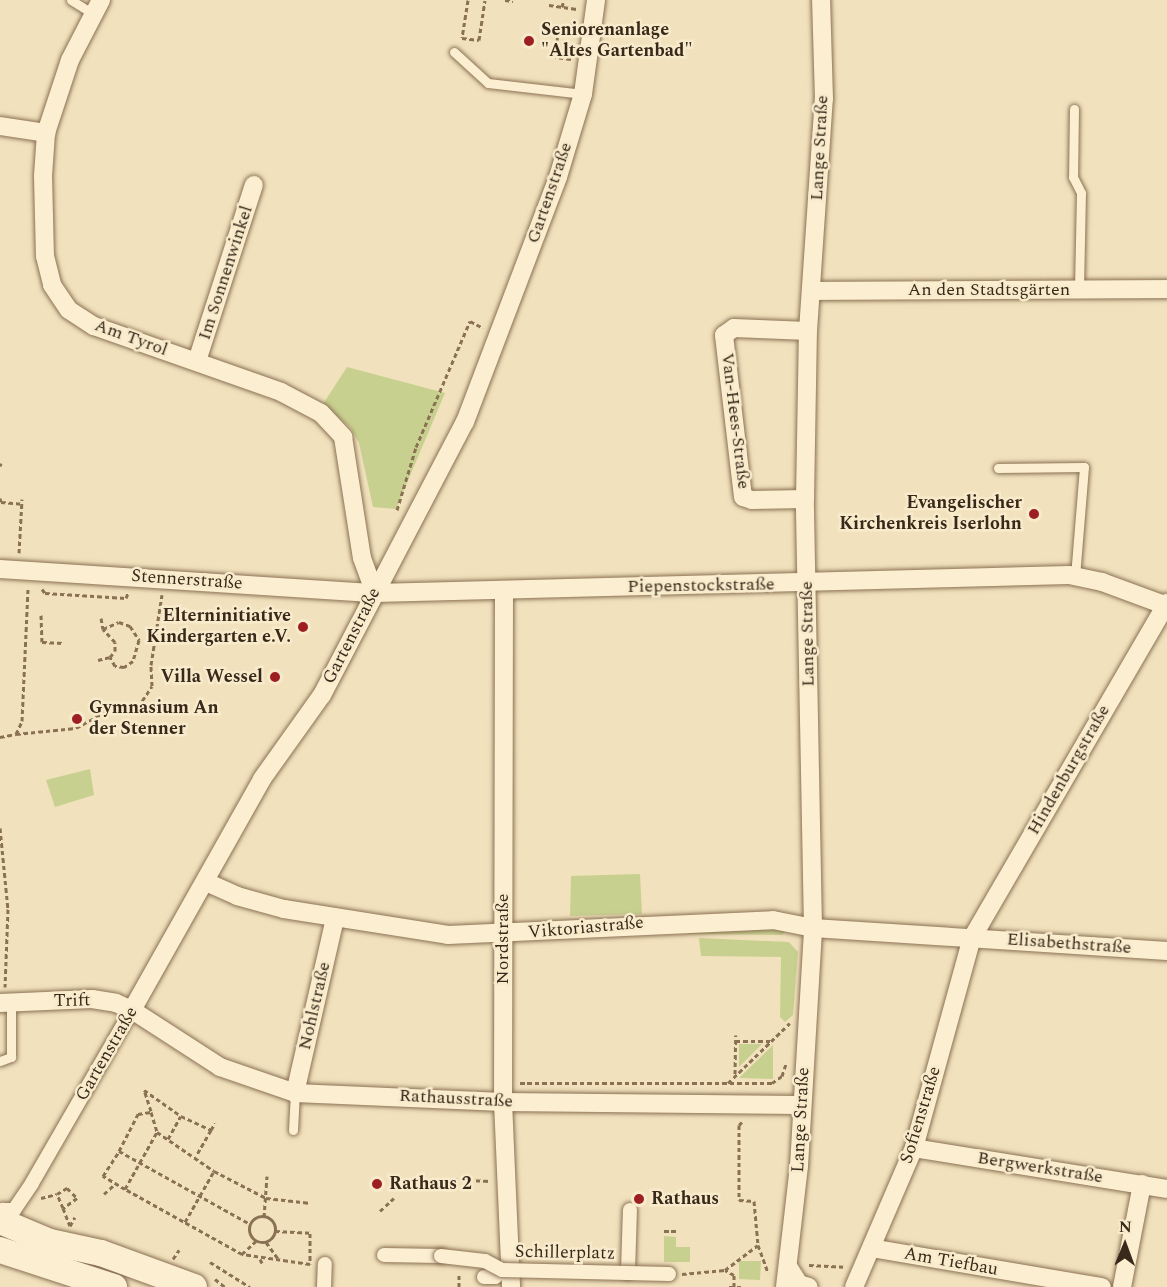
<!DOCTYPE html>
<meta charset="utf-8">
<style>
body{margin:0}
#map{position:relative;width:1167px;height:1287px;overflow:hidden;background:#f1e1bc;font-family:Spectral,serif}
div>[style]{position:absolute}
.green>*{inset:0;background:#c8d08f}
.path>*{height:3px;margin-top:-1.5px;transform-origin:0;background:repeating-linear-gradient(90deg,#8a7154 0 4.5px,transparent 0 7.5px)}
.path>.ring{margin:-1.5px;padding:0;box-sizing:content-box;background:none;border:3px solid #8a7154;border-radius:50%}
.roads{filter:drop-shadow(0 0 2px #8a7154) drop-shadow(0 0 2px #8a7154)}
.service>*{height:9px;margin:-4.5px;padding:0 4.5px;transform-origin:4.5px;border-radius:4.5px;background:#fceed0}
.pedestrian>*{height:14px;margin:-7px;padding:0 7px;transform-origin:7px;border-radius:7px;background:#fceed0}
.minor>*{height:18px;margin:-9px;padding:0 9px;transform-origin:9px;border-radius:9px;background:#fceed0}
.secondary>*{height:26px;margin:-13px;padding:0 13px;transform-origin:13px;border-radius:13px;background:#fceed0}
.bridges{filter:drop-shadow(0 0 2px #8a7154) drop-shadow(0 0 2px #8a7154)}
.pedestrian-bridge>*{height:14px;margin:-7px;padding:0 7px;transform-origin:7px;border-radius:7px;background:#fceed0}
.dots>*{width:16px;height:16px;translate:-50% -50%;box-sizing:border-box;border:3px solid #f8ebcc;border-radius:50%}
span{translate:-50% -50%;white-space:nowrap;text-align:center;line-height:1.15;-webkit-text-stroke:5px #f8ebcc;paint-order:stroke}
.poi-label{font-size:18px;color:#38291a;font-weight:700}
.left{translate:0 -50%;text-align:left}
.right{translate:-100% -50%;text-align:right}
.street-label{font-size:18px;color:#38291a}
.north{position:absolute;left:1095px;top:1215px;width:60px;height:60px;-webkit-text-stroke:4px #f8ebcc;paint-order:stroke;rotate:1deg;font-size:16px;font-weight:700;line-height:24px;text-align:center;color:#38291a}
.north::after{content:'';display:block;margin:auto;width:21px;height:27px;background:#38291a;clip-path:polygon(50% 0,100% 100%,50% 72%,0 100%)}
</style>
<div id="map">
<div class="green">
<div style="clip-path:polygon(347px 367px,445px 393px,396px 509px,373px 507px,359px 443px,350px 427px,323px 404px)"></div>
<div style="clip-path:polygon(90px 769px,94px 795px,55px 807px,46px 780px)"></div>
<div style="clip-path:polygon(640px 874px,642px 914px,570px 916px,571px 876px)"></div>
<div style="clip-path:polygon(755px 926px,786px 931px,782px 935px,688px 934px,692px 927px,703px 931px,748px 931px)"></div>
<div style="clip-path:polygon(699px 938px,789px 942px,798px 952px,793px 1015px,785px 1022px,780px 1017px,781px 957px,701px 956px)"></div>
<div style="clip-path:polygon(739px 1044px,762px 1044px,739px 1067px)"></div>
<div style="clip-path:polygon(773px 1045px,773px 1079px,739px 1078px)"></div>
<div style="clip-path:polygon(664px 1236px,676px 1237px,676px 1247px,690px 1247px,690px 1262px,664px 1262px)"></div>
<div style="clip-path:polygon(739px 1261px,761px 1261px,760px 1280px,739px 1279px)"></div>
</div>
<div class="path">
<div style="left:468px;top:0;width:38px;rotate:99deg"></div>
<div style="left:462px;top:38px;width:17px;rotate:7deg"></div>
<div style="left:479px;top:40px;width:40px;rotate:-81.5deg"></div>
<div style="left:505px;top:0;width:8px;rotate:7deg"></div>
<div style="left:549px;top:5px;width:28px;rotate:8deg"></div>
<div style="left:562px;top:7px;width:7px;rotate:-74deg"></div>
<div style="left:547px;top:30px;width:11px;rotate:10deg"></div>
<div style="left:571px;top:59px;width:16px;rotate:-173deg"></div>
<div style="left:555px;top:57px;width:25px;rotate:-83deg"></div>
<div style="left:558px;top:32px;width:21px;rotate:-29deg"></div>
<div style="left:0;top:466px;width:3px;rotate:-72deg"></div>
<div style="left:0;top:498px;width:4px;rotate:76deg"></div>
<div style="left:1px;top:502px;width:21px;rotate:5deg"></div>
<div style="left:397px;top:510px;width:66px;rotate:-73.2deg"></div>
<div style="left:416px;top:447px;width:137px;rotate:-66.8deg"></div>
<div style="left:470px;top:321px;width:15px;rotate:28deg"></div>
<div style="left:19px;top:553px;width:54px;rotate:-86.8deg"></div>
<div style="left:42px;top:589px;width:5px;rotate:53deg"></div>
<div style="left:45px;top:593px;width:81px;rotate:3.5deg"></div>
<div style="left:126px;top:598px;width:5px;rotate:-68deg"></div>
<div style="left:41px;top:615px;width:27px;rotate:88deg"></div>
<div style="left:42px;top:642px;width:21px;rotate:3deg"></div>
<div style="left:101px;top:618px;width:11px;rotate:80deg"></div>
<div style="left:98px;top:660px;width:12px;rotate:-14deg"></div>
<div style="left:110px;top:657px;width:8px;rotate:-50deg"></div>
<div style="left:115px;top:651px;width:9px;rotate:-90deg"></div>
<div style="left:115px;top:642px;width:18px;rotate:-133deg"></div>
<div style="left:103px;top:629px;width:17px;rotate:-24deg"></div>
<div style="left:119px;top:622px;width:12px;rotate:20deg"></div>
<div style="left:130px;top:626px;width:17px;rotate:57deg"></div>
<div style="left:139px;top:640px;width:22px;rotate:106deg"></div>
<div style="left:133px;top:661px;width:11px;rotate:146deg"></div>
<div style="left:124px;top:667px;width:9px;rotate:-174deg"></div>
<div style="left:115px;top:666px;width:10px;rotate:-119deg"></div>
<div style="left:16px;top:734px;width:60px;rotate:-5.7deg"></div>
<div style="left:76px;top:728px;width:43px;rotate:-28.9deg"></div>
<div style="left:114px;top:707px;width:24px"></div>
<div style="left:138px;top:707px;width:25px;rotate:-56deg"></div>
<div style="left:152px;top:686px;width:21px;rotate:-93deg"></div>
<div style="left:151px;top:665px;width:71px;rotate:-81.1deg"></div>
<div style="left:0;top:737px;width:16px;rotate:-11deg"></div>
<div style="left:16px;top:734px;width:14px;rotate:-65deg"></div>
<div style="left:22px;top:721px;width:133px;rotate:-87.4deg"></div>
<div style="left:0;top:828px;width:81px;rotate:84.4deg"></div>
<div style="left:8px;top:909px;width:78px;rotate:92.2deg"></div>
<div style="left:736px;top:1041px;width:35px"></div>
<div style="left:735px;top:1074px;width:39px;rotate:-89deg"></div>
<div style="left:520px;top:1083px;width:252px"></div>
<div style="left:772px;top:1083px;width:12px;rotate:-35deg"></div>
<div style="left:782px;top:1076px;width:13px;rotate:-72deg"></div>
<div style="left:728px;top:1083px;width:86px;rotate:-44.1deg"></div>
<div style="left:151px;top:1111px;width:22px;rotate:-108deg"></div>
<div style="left:144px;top:1090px;width:45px;rotate:35.1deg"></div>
<div style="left:742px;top:1122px;width:4px;rotate:135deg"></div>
<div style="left:739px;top:1125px;width:75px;rotate:90deg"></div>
<div style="left:739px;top:1200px;width:15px;rotate:4deg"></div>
<div style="left:754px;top:1201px;width:44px;rotate:84.8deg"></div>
<div style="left:211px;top:1130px;width:8px;rotate:-60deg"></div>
<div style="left:168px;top:1139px;width:26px;rotate:-61deg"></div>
<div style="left:181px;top:1116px;width:33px;rotate:25deg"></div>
<div style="left:211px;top:1130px;width:30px;rotate:120deg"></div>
<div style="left:119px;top:1151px;width:42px;rotate:-62.8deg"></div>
<div style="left:138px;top:1114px;width:13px;rotate:-9deg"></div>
<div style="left:151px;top:1112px;width:21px;rotate:73deg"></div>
<div style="left:446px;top:1179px;width:44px;rotate:2.6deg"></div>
<div style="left:67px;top:1188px;width:14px;rotate:45deg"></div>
<div style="left:77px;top:1198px;width:17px;rotate:144deg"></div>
<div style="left:63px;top:1208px;width:15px;rotate:-113deg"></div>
<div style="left:57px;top:1194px;width:12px;rotate:-31deg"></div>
<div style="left:125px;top:1189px;width:26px;rotate:-149deg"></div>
<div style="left:103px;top:1176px;width:30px;rotate:-57deg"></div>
<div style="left:119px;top:1151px;width:150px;rotate:29.1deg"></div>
<div style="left:104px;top:1194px;width:15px;rotate:-42deg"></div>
<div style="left:41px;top:1198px;width:16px;rotate:-14deg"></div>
<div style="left:63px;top:1208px;width:19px;rotate:69deg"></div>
<div style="left:70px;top:1226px;width:10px;rotate:-61deg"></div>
<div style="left:380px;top:1211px;width:19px;rotate:-43deg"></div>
<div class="ring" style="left:249px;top:1216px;width:23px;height:23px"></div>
<div style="left:264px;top:1217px;width:41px;rotate:-85.8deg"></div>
<div style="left:185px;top:1222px;width:59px;rotate:-60.4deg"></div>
<div style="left:275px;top:1231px;width:35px;rotate:3deg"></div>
<div style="left:310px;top:1233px;width:31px;rotate:90deg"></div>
<div style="left:310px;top:1264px;width:69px;rotate:-171.6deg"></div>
<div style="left:242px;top:1254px;width:134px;rotate:-150.9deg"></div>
<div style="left:125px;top:1189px;width:65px;rotate:-60.7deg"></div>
<div style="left:157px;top:1132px;width:69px;rotate:34.4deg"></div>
<div style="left:214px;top:1171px;width:59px;rotate:27.4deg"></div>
<div style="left:266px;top:1198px;width:45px;rotate:6.3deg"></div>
<div style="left:664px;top:1231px;width:15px"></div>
<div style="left:266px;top:1242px;width:22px;rotate:54deg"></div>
<div style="left:242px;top:1254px;width:19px;rotate:-43deg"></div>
<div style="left:173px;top:1259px;width:11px;rotate:-56deg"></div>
<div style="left:260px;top:1259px;width:7px;rotate:63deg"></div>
<div style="left:210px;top:1262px;width:47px;rotate:32deg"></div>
<div style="left:809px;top:1265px;width:35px;rotate:3deg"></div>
<div style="left:682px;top:1274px;width:43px;rotate:-5.3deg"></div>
<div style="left:215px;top:1279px;width:13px;rotate:39deg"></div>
<div style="left:459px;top:1287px;width:13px;rotate:-90deg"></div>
<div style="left:729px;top:1287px;width:13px"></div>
<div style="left:734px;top:1287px;width:12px;rotate:-90deg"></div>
<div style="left:734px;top:1275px;width:10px;rotate:-151deg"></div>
<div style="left:725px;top:1270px;width:41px;rotate:-37.1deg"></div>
<div style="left:758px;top:1245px;width:30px;rotate:70deg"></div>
</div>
<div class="roads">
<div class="service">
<div style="left:71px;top:0;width:26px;rotate:32deg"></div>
<div style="left:454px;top:52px;width:46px;rotate:42.4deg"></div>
<div style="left:488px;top:83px;width:96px;rotate:6.6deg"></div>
<div style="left:1074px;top:109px;width:68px;rotate:90.8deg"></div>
<div style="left:1073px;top:177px;width:18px;rotate:63deg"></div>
<div style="left:1081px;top:193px;width:96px;rotate:91.2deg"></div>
<div style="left:998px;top:468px;width:86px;rotate:-0.7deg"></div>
<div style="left:1084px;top:467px;width:109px;rotate:94.7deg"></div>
<div style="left:0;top:1061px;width:12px;rotate:-20deg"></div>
<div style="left:11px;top:1057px;width:54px;rotate:-90deg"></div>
<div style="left:293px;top:1130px;width:37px;rotate:-87deg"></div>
</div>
<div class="pedestrian">
<div style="left:0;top:1216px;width:7px;rotate:-63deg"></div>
<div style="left:3px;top:1210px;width:11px"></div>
<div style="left:14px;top:1210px;width:32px;rotate:-56deg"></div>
<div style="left:32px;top:1183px;width:200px;rotate:-60deg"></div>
<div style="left:384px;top:1255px;width:57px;rotate:1deg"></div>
<div style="left:628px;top:1272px;width:62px;rotate:-88.2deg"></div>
<div style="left:484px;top:1277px;width:11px"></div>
<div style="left:495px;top:1277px;width:10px;rotate:-45deg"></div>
<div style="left:324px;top:1287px;width:23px;rotate:-88deg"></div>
</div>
<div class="minor">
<div style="left:101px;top:0;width:68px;rotate:117.3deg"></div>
<div style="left:70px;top:60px;width:77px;rotate:108.2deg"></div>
<div style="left:46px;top:133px;width:43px;rotate:94deg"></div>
<div style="left:43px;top:176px;width:80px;rotate:88.6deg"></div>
<div style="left:45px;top:256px;width:30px;rotate:76deg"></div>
<div style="left:52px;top:285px;width:30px;rotate:56deg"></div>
<div style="left:69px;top:310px;width:30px;rotate:33deg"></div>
<div style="left:94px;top:326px;width:198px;rotate:19.4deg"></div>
<div style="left:281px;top:392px;width:45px;rotate:27.7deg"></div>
<div style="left:321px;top:413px;width:33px;rotate:47deg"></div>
<div style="left:343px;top:437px;width:122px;rotate:81.1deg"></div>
<div style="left:362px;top:558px;width:37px;rotate:70deg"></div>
<div style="left:0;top:126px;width:47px;rotate:8.7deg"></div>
<div style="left:811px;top:291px;width:356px;rotate:-0.3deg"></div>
<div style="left:197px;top:361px;width:185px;rotate:-72.1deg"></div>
<div style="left:805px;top:499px;width:53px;rotate:178.9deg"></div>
<div style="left:752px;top:500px;width:9px;rotate:-162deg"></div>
<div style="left:743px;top:497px;width:163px;rotate:-96.7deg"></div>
<div style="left:724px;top:335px;width:12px;rotate:-35deg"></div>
<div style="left:734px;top:328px;width:74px;rotate:2.3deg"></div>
<div style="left:0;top:569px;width:376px;rotate:3.7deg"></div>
<div style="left:375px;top:593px;width:694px;rotate:-1.49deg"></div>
<div style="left:1069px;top:575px;width:34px;rotate:12deg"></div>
<div style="left:1102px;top:582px;width:69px;rotate:20.3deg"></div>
<div style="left:504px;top:590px;width:512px;rotate:90.11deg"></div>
<div style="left:503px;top:1102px;width:185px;rotate:87.5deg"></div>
<div style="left:206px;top:882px;width:34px;rotate:24deg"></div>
<div style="left:237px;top:896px;width:49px;rotate:15.5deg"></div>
<div style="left:284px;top:909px;width:166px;rotate:9deg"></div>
<div style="left:448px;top:935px;width:325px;rotate:-2.6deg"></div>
<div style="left:773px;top:920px;width:41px;rotate:11.3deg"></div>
<div style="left:813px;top:928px;width:355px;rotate:3.7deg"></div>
<div style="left:0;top:1003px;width:92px;rotate:-2.5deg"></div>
<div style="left:92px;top:999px;width:24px;rotate:9deg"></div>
<div style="left:116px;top:1003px;width:17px;rotate:24deg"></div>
<div style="left:132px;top:1010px;width:105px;rotate:32.9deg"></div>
<div style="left:220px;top:1067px;width:79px;rotate:19.1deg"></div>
<div style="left:295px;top:1093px;width:208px;rotate:2.5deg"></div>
<div style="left:503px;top:1102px;width:298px;rotate:0.6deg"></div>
<div style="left:132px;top:1010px;width:265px;rotate:-60.6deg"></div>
<div style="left:262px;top:779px;width:103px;rotate:-54.5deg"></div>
<div style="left:322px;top:695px;width:308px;rotate:-62.4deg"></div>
<div style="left:465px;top:422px;width:262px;rotate:-69.2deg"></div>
<div style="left:558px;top:177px;width:87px;rotate:-73.2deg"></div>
<div style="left:583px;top:94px;width:95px;rotate:-82.1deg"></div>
<div style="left:295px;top:1093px;width:180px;rotate:-77.1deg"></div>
<div style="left:914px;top:1148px;width:256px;rotate:9.2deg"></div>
<div style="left:871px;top:1248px;width:234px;rotate:9.6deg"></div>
<div style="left:789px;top:1268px;width:19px;rotate:58deg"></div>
<div style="left:799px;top:1284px;width:10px;rotate:17deg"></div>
<div style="left:785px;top:1287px;width:122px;rotate:-83.4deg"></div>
<div style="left:799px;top:1166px;width:238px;rotate:-86.6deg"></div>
<div style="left:813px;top:928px;width:429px;rotate:-91.1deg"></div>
<div style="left:805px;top:499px;width:168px;rotate:-89deg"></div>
<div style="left:808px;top:331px;width:233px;rotate:-86.1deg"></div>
<div style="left:824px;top:99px;width:99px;rotate:-91.7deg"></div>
<div style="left:854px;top:1287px;width:151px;rotate:-66.7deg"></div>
<div style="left:914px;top:1148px;width:218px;rotate:-74.6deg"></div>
<div style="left:972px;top:938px;width:388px;rotate:-59.8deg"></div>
<div style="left:1122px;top:1287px;width:105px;rotate:-79deg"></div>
</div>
<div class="secondary">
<div style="left:0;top:1221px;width:54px;rotate:22.8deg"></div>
<div style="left:50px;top:1242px;width:52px;rotate:12.2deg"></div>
<div style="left:101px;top:1253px;width:99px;rotate:20.1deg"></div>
<div style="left:0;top:1250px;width:120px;rotate:18deg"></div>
</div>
</div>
<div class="bridges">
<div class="pedestrian-bridge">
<div style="left:441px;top:1256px;width:44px;rotate:6.5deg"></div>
<div style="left:485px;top:1261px;width:19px;rotate:28deg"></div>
<div style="left:502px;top:1270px;width:167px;rotate:1.4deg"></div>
</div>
</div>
<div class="dots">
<div style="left:529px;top:41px;background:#9e1f21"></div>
<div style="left:1034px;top:514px;background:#9e1f21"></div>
<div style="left:303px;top:627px;background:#9e1f21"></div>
<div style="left:275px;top:677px;background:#9e1f21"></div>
<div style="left:77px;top:719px;background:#9e1f21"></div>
<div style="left:377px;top:1184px;background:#9e1f21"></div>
<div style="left:639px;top:1199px;background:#9e1f21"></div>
</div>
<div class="poi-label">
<span class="left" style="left:541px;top:41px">Seniorenanlage<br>"Altes Gartenbad"</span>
<span class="right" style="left:1022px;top:514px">Evangelischer<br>Kirchenkreis Iserlohn</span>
<span class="right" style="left:291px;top:627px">Elterninitiative<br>Kindergarten e.V.</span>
<span class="right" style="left:263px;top:677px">Villa Wessel</span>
<span class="left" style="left:89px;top:719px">Gymnasium An<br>der Stenner</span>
<span class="left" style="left:389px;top:1184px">Rathaus 2</span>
<span class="left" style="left:651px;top:1199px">Rathaus</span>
</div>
<div class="street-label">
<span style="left:820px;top:148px;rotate:-87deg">Lange Straße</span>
<span style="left:550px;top:193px;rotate:-71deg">Gartenstraße</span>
<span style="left:226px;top:273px;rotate:-72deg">Im Sonnenwinkel</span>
<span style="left:989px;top:290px">An den Stadtsgärten</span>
<span style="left:131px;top:338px;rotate:20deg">Am Tyrol</span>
<span style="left:735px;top:421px;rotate:83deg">Van-Hees-Straße</span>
<span style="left:187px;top:580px;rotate:4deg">Stennerstraße</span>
<span style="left:701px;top:586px;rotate:-1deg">Piepenstockstraße</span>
<span style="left:808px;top:634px;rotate:-91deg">Lange Straße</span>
<span style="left:352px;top:636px;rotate:-63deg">Gartenstraße</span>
<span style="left:1069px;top:770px;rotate:-60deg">Hindenburgstraße</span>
<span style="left:586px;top:928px;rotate:-5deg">Viktoriastraße</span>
<span style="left:503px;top:939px;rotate:-90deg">Nordstraße</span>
<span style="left:1069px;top:944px;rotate:4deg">Elisabethstraße</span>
<span style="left:72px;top:1001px;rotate:-1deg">Trift</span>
<span style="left:315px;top:1006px;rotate:-77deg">Nohlstraße</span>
<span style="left:107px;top:1054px;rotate:-60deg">Gartenstraße</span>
<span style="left:456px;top:1099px;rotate:3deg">Rathausstraße</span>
<span style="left:921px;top:1115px;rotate:-73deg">Sofienstraße</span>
<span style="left:801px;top:1120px;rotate:-87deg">Lange Straße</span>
<span style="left:1040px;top:1168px;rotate:9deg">Bergwerkstraße</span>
<span style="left:565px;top:1253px;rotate:1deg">Schillerplatz</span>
<span style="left:951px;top:1262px;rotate:10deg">Am Tiefbau</span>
</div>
<div class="north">N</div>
</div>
